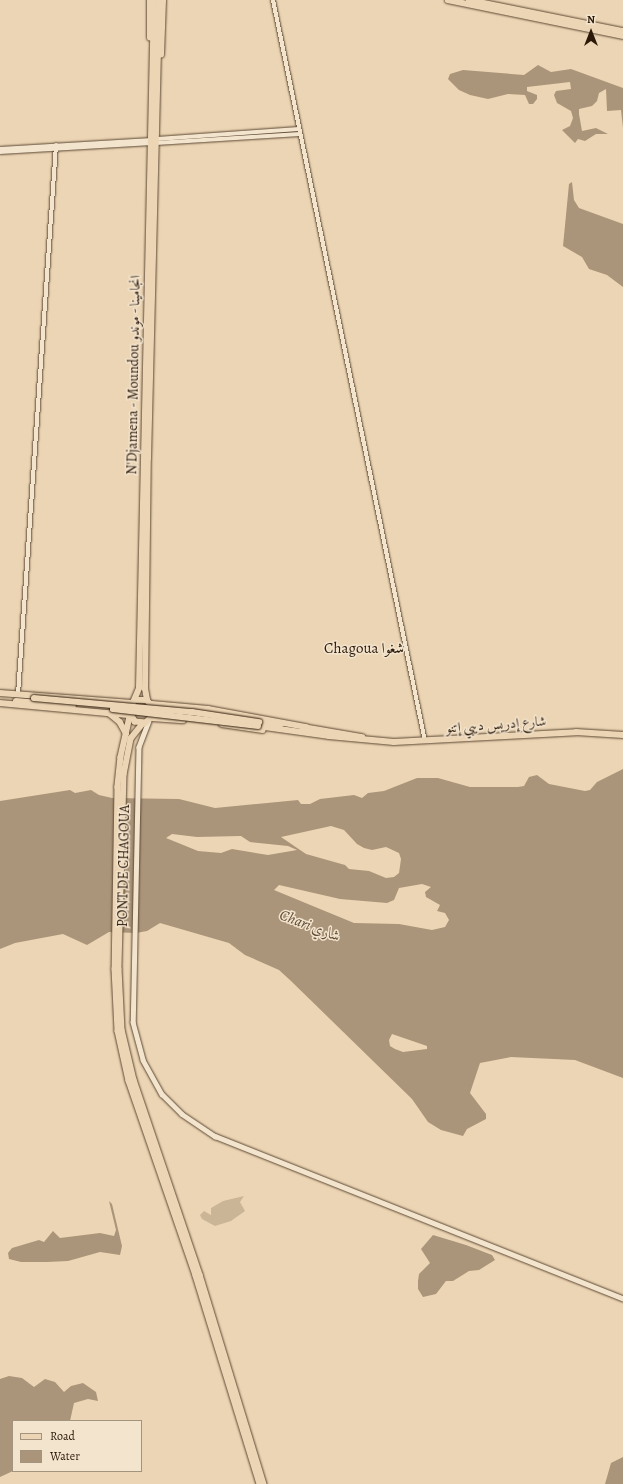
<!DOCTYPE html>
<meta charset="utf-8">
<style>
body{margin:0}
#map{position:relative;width:623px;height:1484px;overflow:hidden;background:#ecd5b4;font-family:Alegreya,Amiri,serif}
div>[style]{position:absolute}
.green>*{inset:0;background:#cbb597}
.round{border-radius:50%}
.water>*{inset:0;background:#ab957a}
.roads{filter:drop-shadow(0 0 1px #5c4834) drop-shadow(0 0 1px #5c4834)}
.tertiary>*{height:4px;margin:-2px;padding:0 2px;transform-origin:2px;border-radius:2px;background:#f3e4ce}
.secondary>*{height:4.5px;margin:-2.25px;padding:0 2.25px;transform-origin:2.25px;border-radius:2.25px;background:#f3e4ce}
.primary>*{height:5.5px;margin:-2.75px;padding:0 2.75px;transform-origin:2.75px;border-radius:2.75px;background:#ecd5b4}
.trunk>*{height:5.5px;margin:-2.75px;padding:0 2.75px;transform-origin:2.75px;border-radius:2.75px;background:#ecd5b4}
.bridges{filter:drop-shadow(0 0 1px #2c1909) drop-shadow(0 0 1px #2c1909)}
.primary-bridge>*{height:5.5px;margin:-2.75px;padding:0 2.75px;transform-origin:2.75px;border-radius:2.75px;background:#ecd5b4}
span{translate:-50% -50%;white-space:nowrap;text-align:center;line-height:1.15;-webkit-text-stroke:3px #f3e4ce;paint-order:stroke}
.street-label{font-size:14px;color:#2c1909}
.neighbourhood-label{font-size:15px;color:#2c1909}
.water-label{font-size:15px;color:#5f4b36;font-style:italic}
.legend{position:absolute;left:12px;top:1420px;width:130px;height:52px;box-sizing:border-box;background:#f3e4ce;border:1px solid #a3937f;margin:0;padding:5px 7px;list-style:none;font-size:12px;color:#2c1909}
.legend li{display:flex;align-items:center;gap:8px;height:20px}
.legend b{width:20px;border:1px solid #a3937f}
.north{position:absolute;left:571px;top:12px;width:40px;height:40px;-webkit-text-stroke:3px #f3e4ce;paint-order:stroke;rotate:0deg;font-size:11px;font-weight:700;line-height:16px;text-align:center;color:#2c1909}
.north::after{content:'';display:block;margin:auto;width:14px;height:18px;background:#2c1909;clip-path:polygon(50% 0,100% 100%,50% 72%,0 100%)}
</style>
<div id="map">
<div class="green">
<div class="round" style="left:131px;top:701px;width:20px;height:20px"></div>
<div style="clip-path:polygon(244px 1196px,240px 1202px,245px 1211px,231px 1221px,215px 1226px,202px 1219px,200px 1215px,204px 1211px,211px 1215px,211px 1208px,223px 1201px)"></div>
</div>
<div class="water">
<div style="clip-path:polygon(538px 65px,551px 72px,571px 69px,623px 88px,623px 128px,621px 110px,607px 111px,606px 89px,599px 93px,597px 101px,592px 106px,579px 109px,579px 114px,582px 131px,596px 128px,608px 134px,596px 134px,585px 141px,578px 139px,575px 143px,562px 130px,570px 126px,573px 118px,571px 111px,557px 103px,554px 95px,556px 91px,571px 89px,570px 82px,527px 87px,527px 91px,537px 95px,537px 99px,533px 104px,529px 104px,525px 95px,508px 94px,488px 99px,470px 95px,459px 90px,448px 79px,450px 74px,463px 70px,524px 75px)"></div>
<div style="clip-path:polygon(572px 182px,574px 200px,579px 208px,623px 224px,623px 287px,607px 275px,589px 269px,582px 257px,563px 246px,569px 184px)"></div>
<div style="clip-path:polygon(evenodd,623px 769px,623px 1078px,575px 1060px,511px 1057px,480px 1063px,470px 1093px,486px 1114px,486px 1119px,467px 1129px,463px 1136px,441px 1130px,428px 1122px,412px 1099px,291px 981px,279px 970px,245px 955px,229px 943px,160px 923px,147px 931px,136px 933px,109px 932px,87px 945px,63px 934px,15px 943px,0 949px,0 801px,70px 790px,75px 793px,91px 790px,99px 795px,112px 798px,179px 799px,215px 808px,298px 800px,301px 804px,310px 804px,320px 799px,354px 795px,362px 798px,368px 793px,384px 791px,417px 778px,438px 778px,470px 787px,518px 787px,524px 786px,529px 777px,537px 775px,549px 784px,585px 791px,590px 790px,597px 782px,623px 769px,331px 826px,344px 830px,357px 844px,364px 848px,372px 850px,386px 847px,399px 853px,401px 859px,399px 873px,394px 877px,386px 878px,369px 871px,349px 869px,345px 865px,306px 854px,281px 837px,331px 826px,623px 769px,172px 834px,197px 837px,241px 836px,250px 842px,288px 846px,297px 850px,268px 855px,232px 849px,221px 853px,198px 851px,166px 838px,172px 834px,623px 769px,422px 884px,431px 887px,425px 892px,426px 897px,440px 905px,437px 911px,445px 913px,449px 920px,445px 927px,432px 930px,399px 924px,354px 923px,274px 890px,279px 885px,340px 899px,387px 903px,394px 900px,399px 888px,422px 884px,623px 769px,392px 1034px,427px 1046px,427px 1049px,403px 1052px,395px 1049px,390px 1046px,389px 1040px,392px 1034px)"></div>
<div style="clip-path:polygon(109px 1201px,112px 1204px,122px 1246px,120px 1255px,100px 1252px,68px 1261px,47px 1262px,21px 1262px,9px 1259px,8px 1253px,12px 1248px,39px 1240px,44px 1242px,53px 1231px,60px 1238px,100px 1233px,114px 1236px,116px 1230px)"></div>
<div style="clip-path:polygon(433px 1235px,466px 1245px,492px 1255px,495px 1260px,479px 1270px,469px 1271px,453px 1281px,446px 1281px,436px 1294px,423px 1297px,418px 1289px,418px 1281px,419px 1274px,430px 1263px,421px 1249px)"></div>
<div style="clip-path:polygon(9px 1376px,22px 1378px,34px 1387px,45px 1379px,55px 1382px,64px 1392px,71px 1386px,83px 1383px,96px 1392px,98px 1401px,88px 1399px,74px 1403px,70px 1421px,13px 1421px,13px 1471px,0 1477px,0 1379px)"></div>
<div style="clip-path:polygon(623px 1457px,623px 1484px,605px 1484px,611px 1463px)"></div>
</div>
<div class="roads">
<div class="tertiary">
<div style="left:273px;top:0;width:756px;rotate:78.41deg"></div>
<div style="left:157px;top:139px;width:142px;rotate:-4deg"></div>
<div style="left:156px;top:143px;width:144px;rotate:-3.6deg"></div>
<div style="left:0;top:149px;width:152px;rotate:-3.4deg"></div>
<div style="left:0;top:152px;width:152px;rotate:-3.4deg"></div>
<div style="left:18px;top:694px;width:550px;rotate:-86.04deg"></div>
</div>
<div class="secondary">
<div style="left:149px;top:721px;width:28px;rotate:111deg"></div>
<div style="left:139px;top:747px;width:275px;rotate:91.2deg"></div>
<div style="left:133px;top:1022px;width:39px;rotate:75deg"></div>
<div style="left:143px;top:1060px;width:39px;rotate:61deg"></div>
<div style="left:162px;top:1094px;width:28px;rotate:45deg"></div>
<div style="left:182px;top:1114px;width:40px;rotate:34deg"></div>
<div style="left:215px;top:1136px;width:439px;rotate:21.7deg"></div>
</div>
<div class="primary">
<div style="left:150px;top:38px;width:38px;rotate:-90deg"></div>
<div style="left:161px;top:55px;width:55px;rotate:-87.9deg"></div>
<div style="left:0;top:693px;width:132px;rotate:4.3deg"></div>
<div style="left:136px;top:700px;width:11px"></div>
<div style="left:147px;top:700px;width:9px;rotate:49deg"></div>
<div style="left:153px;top:707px;width:9px;rotate:90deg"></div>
<div style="left:153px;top:716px;width:10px;rotate:135deg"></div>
<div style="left:146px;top:723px;width:11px;rotate:-175deg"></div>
<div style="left:135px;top:722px;width:12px;rotate:-121deg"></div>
<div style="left:129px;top:712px;width:26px;rotate:-67deg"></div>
<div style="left:139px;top:688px;width:688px;rotate:-88.75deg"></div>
<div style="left:147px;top:700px;width:11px;rotate:-100deg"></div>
<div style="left:145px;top:689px;width:230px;rotate:-89.3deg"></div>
<div style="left:148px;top:459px;width:459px;rotate:-88.6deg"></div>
<div style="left:16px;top:701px;width:57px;rotate:5deg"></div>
<div style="left:0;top:703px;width:131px;rotate:5.3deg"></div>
<div style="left:152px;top:704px;width:56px;rotate:5.1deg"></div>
<div style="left:208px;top:709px;width:100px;rotate:10.4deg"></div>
<div style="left:109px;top:713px;width:14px;rotate:39deg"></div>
<div style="left:120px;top:722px;width:13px;rotate:61deg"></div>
<div style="left:130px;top:717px;width:41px;rotate:102.7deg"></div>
<div style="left:121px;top:757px;width:30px;rotate:96deg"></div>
<div style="left:118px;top:787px;width:182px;rotate:90.9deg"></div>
<div style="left:115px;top:969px;width:62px;rotate:87.2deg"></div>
<div style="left:118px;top:1031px;width:51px;rotate:77.6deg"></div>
<div style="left:129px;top:1081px;width:206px;rotate:71deg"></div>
<div style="left:196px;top:1276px;width:218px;rotate:72.9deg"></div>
<div style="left:152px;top:718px;width:31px;rotate:4deg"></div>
<div style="left:259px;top:722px;width:22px;rotate:5deg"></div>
<div style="left:143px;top:724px;width:19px;rotate:129deg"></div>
<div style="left:131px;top:739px;width:36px;rotate:101deg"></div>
<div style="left:124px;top:774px;width:195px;rotate:91.5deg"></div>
<div style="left:119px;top:969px;width:61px;rotate:87.2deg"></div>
<div style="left:122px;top:1030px;width:51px;rotate:76.5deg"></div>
<div style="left:134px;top:1080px;width:206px;rotate:71.3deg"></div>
<div style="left:200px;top:1275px;width:219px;rotate:73deg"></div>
<div style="left:222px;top:724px;width:41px;rotate:8.3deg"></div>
<div style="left:258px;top:726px;width:72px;rotate:8deg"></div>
<div style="left:329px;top:736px;width:65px;rotate:5.3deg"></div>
<div style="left:394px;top:742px;width:182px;rotate:-3.1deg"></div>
<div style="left:576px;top:732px;width:47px;rotate:3.7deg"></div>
<div style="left:303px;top:727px;width:60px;rotate:9.6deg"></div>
</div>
<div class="trunk">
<div style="left:448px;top:0;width:179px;rotate:11.6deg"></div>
<div style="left:469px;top:0;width:157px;rotate:11.4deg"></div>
</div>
</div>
<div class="bridges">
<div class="primary-bridge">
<div style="left:34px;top:698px;width:159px;rotate:5.1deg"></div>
<div style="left:192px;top:712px;width:68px;rotate:8.5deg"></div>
<div style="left:113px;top:709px;width:146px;rotate:6.7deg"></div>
</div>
</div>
<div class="street-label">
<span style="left:134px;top:375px;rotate:-89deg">N'Djamena - Moundou انجامينا - موندو</span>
<span style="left:496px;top:725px;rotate:-4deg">شارع إدريس ديبي إتنو</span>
<span style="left:124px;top:866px;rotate:-89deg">PONT DE CHAGOUA</span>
</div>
<div class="neighbourhood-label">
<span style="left:364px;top:649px">Chagoua شغوا</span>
</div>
<div class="water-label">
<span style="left:310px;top:926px;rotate:21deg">Chari شاري</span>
</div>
<ul class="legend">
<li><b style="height:5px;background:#ecd5b4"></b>Road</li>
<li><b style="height:11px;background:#ab957a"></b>Water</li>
</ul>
<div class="north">N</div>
</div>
